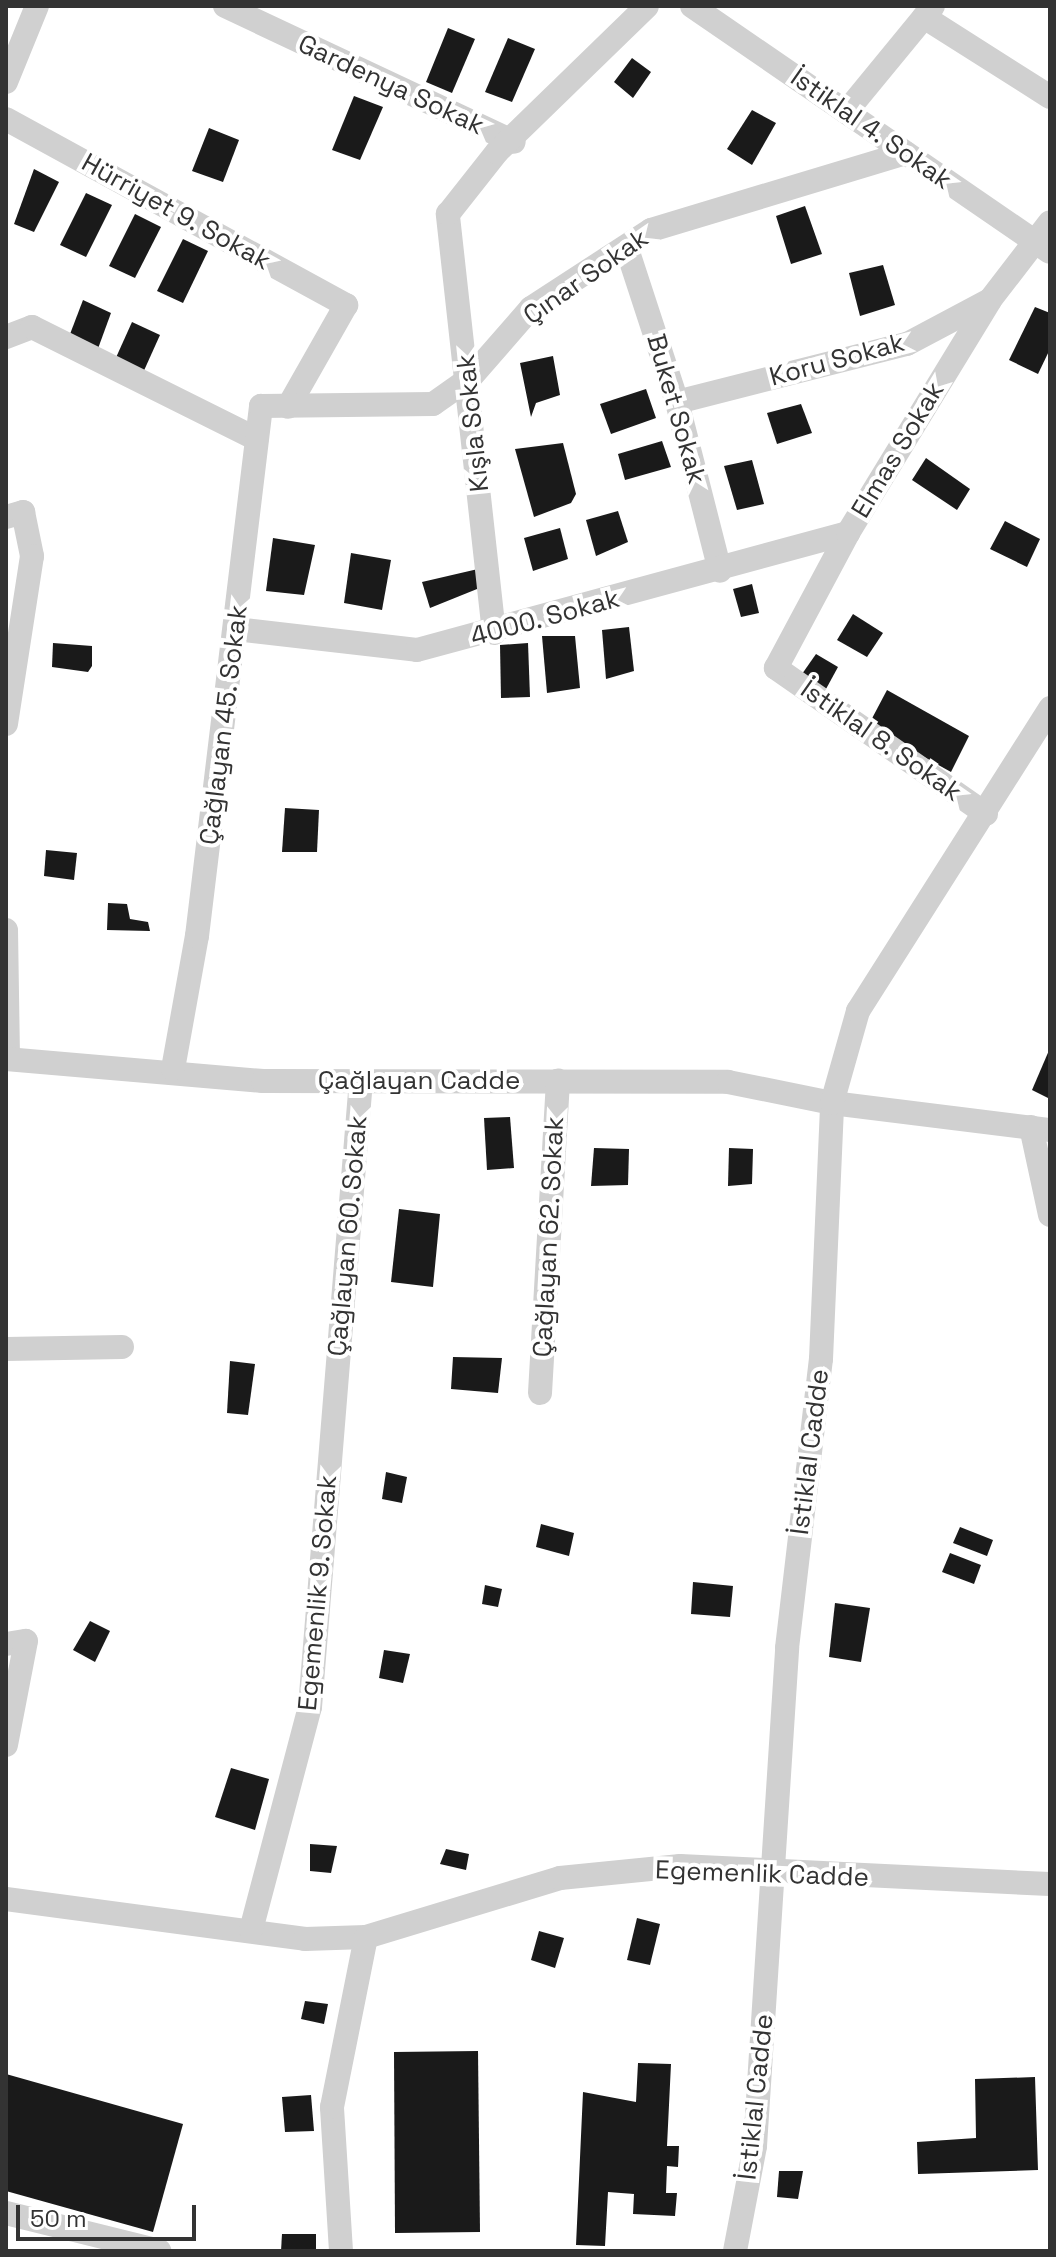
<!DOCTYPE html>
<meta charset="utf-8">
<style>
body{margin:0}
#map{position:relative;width:1056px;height:2257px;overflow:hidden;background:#fff;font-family:"Space Grotesk",sans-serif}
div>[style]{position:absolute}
.building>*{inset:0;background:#1a1a1a}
.minor>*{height:24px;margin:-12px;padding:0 12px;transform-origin:12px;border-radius:12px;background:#d0d0d0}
span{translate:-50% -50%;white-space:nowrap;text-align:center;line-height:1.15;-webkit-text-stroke:8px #fff;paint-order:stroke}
.street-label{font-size:26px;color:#333}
.frame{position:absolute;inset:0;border:8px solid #333;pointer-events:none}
.scale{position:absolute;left:16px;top:2205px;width:180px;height:36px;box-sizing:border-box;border:4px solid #333;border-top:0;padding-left:10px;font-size:24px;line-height:28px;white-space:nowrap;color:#333;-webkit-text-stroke:6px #fff;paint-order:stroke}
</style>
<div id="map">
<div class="building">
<div style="clip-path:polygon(448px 28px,475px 39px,452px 93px,426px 82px)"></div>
<div style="clip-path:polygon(508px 38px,535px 49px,512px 102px,485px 92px)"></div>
<div style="clip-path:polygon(632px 58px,651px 72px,633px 98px,614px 82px)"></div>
<div style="clip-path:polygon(354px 96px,383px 107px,360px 160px,332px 150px)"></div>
<div style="clip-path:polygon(752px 110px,776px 123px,752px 165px,727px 149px)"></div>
<div style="clip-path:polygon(209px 128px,239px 140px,223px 182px,192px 171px)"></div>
<div style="clip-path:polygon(34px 169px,59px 182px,34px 232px,14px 224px)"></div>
<div style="clip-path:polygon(86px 193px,112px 205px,86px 257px,60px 245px)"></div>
<div style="clip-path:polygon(805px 206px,822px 254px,791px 264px,776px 216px)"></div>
<div style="clip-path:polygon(135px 214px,161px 227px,135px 278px,109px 266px)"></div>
<div style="clip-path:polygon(183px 239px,208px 251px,183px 303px,157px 291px)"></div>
<div style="clip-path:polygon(883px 265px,895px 305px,860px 316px,849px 273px)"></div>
<div style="clip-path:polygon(83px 300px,111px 313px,96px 354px,67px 342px)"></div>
<div style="clip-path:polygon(1035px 307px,1050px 313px,1050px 349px,1038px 374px,1009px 360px)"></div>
<div style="clip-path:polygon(132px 322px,160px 335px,142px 375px,114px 362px)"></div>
<div style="clip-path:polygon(553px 356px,560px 395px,536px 403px,531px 417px,520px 363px)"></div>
<div style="clip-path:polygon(646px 389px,656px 418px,611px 434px,600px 404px)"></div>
<div style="clip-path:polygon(801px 404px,812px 433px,777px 444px,767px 413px)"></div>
<div style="clip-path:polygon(662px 441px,671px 467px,625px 480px,618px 454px)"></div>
<div style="clip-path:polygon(563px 443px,576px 494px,571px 503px,534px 517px,515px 449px)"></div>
<div style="clip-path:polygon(926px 458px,970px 489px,957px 510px,912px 480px)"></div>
<div style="clip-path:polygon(752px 460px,764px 504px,737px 510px,724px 466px)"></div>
<div style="clip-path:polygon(618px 511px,628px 542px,596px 556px,586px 520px)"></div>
<div style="clip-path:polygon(1005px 521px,1040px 539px,1027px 567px,990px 549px)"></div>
<div style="clip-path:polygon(560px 528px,568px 559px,533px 571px,524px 538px)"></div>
<div style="clip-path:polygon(273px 538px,315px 545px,304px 595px,266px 591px)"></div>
<div style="clip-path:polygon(351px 553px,391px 560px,382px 610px,344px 603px)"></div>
<div style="clip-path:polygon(478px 569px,482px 587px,430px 608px,422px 582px)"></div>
<div style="clip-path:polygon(752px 584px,759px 613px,741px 617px,733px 589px)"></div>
<div style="clip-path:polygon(853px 614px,883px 633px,867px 657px,837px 640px)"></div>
<div style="clip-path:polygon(629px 627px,634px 671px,606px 679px,602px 630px)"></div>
<div style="clip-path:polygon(542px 636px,575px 636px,580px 688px,547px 693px)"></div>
<div style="clip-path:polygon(53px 643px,92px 646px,92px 666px,88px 672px,52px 667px)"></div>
<div style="clip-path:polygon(528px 643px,530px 697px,501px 698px,500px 645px)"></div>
<div style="clip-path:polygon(816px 654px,838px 667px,826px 689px,802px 674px)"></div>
<div style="clip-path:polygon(887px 690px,969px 736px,951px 772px,868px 726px)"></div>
<div style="clip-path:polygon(285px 808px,319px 810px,317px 852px,282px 852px)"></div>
<div style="clip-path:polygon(46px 850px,77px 853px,74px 880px,44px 876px)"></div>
<div style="clip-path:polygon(108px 903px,127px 904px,130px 919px,148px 922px,150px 931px,107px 930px)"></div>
<div style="clip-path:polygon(1050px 1048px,1050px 1099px,1032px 1090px)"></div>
<div style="clip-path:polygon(510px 1117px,514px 1168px,487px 1170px,484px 1118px)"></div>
<div style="clip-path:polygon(594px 1148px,629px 1149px,628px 1185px,591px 1186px)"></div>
<div style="clip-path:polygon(729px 1148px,753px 1149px,752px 1184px,728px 1186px)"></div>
<div style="clip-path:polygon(399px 1209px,440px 1214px,433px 1287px,391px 1282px)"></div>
<div style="clip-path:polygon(453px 1357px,502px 1358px,498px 1393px,451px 1389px)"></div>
<div style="clip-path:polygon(230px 1361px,255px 1364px,248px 1415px,227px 1413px)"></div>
<div style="clip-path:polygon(386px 1472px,407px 1477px,402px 1503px,382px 1499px)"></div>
<div style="clip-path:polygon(541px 1524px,574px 1533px,569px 1556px,536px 1547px)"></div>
<div style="clip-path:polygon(960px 1527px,993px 1540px,987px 1556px,953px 1543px)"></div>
<div style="clip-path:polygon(950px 1553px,981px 1565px,974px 1584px,942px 1572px)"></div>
<div style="clip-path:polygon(693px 1582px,733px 1586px,730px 1617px,691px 1614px)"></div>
<div style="clip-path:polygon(485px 1585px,502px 1589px,498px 1607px,482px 1604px)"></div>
<div style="clip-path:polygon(835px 1603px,870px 1608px,861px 1662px,829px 1657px)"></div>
<div style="clip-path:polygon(90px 1621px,110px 1631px,95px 1662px,73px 1650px)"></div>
<div style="clip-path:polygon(384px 1650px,410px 1654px,403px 1683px,379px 1678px)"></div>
<div style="clip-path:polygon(231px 1768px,269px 1779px,255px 1830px,215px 1817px)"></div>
<div style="clip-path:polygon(310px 1844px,337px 1846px,331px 1873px,310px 1871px)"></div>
<div style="clip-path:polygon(446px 1849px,469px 1854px,466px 1870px,440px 1864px)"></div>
<div style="clip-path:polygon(637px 1918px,660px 1924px,650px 1965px,627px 1960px)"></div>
<div style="clip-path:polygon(539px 1931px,564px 1938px,555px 1968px,531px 1960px)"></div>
<div style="clip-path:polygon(305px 2001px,328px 2004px,324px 2024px,301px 2019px)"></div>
<div style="clip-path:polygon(478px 2051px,480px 2232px,395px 2233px,394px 2052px)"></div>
<div style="clip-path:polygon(638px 2063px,671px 2064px,667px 2146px,679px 2146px,678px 2167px,667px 2166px,666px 2193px,677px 2193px,675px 2216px,633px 2214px,634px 2194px,608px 2192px,605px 2246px,576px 2245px,583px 2092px,636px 2102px)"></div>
<div style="clip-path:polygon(6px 2074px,183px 2124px,153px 2232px,6px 2191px)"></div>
<div style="clip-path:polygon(1035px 2077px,1038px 2170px,918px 2174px,917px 2142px,976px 2138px,975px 2079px)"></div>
<div style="clip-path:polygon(311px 2095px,314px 2131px,285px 2132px,282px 2097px)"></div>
<div style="clip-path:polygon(779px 2171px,803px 2171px,798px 2199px,777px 2197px)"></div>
<div style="clip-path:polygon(282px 2234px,316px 2234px,316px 2251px,281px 2251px)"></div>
</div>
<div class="minor">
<div style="left:225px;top:6px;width:319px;rotate:25.2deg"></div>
<div style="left:692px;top:6px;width:434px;rotate:34.5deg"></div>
<div style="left:924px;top:17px;width:149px;rotate:32.4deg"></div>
<div style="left:6px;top:82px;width:82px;rotate:-67.8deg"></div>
<div style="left:846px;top:112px;width:137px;rotate:-50.6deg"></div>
<div style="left:6px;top:119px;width:388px;rotate:28.7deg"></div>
<div style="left:346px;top:305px;width:117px;rotate:119.6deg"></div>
<div style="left:627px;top:249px;width:161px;rotate:71.9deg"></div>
<div style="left:677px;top:402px;width:174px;rotate:75.7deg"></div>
<div style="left:6px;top:337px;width:28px;rotate:-21deg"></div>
<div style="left:32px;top:327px;width:251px;rotate:26.5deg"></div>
<div style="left:677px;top:402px;width:237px;rotate:-14.2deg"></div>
<div style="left:907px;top:344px;width:92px;rotate:-28deg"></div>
<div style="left:6px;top:517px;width:18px;rotate:-16deg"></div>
<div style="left:23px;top:512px;width:45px;rotate:78.4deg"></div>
<div style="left:32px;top:556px;width:170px;rotate:98.8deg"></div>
<div style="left:236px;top:629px;width:182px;rotate:6.6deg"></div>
<div style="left:417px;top:650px;width:447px;rotate:-15.2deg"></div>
<div style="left:494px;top:633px;width:422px;rotate:-96.3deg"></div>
<div style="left:448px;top:214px;width:79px;rotate:-51.7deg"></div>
<div style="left:497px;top:152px;width:209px;rotate:-44.2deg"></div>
<div style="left:986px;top:814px;width:256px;rotate:-145.2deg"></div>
<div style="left:776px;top:668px;width:153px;rotate:-61.9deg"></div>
<div style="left:848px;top:533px;width:273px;rotate:-58.6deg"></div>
<div style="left:990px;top:300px;width:98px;rotate:-52.4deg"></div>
<div style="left:6px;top:930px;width:129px;rotate:89.1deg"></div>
<div style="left:6px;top:1059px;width:258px;rotate:4.9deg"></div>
<div style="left:263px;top:1081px;width:465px;rotate:0.1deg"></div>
<div style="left:728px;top:1082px;width:106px;rotate:11.4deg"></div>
<div style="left:832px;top:1103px;width:220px;rotate:7.1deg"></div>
<div style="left:173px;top:1069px;width:135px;rotate:-79.8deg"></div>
<div style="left:197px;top:936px;width:534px;rotate:-83.11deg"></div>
<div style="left:261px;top:406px;width:172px;rotate:-0.7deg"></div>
<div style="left:433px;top:404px;width:45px;rotate:-35.1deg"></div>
<div style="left:470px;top:378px;width:93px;rotate:-48.9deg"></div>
<div style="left:531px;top:308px;width:143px;rotate:-33deg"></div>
<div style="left:651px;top:230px;width:266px;rotate:-16.8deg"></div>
<div style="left:1031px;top:1127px;width:90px;rotate:77.8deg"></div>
<div style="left:6px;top:1349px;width:116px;rotate:-1deg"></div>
<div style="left:540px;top:1393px;width:313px;rotate:-86.7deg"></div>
<div style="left:6px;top:1644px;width:20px;rotate:-9deg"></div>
<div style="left:26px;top:1641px;width:106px;rotate:100.9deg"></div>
<div style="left:6px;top:1899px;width:302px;rotate:7.6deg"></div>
<div style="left:305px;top:1939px;width:61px;rotate:-1.9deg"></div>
<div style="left:366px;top:1937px;width:203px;rotate:-16.9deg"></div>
<div style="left:560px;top:1878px;width:121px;rotate:-5.7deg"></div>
<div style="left:680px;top:1866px;width:370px;rotate:2.8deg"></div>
<div style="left:251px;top:1930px;width:231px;rotate:-75.2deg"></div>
<div style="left:310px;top:1707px;width:629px;rotate:-85.35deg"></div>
<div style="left:6px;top:2213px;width:158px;rotate:13.9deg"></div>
<div style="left:341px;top:2251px;width:144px;rotate:-93.6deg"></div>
<div style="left:332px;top:2107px;width:173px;rotate:-78.7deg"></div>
<div style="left:735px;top:2251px;width:107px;rotate:-79.2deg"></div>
<div style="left:755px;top:2146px;width:499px;rotate:-86.3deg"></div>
<div style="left:787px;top:1648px;width:291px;rotate:-83.3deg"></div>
<div style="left:821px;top:1359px;width:256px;rotate:-87.5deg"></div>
<div style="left:832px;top:1103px;width:96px;rotate:-74.2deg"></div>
<div style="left:858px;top:1011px;width:359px;rotate:-57.6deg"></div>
</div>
<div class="street-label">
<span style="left:391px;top:85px;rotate:25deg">Gardenya Sokak</span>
<span style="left:871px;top:129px;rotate:35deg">İstiklal 4. Sokak</span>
<span style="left:176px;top:212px;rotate:29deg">Hürriyet 9. Sokak</span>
<span style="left:586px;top:277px;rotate:-35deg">Çınar Sokak</span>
<span style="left:837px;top:360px;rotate:-15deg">Koru Sokak</span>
<span style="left:676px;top:409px;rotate:74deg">Buket Sokak</span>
<span style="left:473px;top:423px;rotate:-96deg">Kışla Sokak</span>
<span style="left:898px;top:450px;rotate:-59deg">Elmas Sokak</span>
<span style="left:545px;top:618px;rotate:-15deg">4000. Sokak</span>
<span style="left:224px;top:725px;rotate:-83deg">Çağlayan 45. Sokak</span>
<span style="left:881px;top:741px;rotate:35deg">İstiklal 8. Sokak</span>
<span style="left:419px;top:1081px">Çağlayan Cadde</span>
<span style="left:348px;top:1236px;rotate:-85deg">Çağlayan 60. Sokak</span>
<span style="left:549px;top:1237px;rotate:-87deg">Çağlayan 62. Sokak</span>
<span style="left:810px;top:1452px;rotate:-83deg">İstiklal Cadde</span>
<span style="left:318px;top:1593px;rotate:-85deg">Egemenlik 9. Sokak</span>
<span style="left:762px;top:1874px;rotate:2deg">Egemenlik Cadde</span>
<span style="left:756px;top:2097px;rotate:-84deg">İstiklal Cadde</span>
</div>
<div class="frame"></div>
<div class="scale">50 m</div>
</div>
